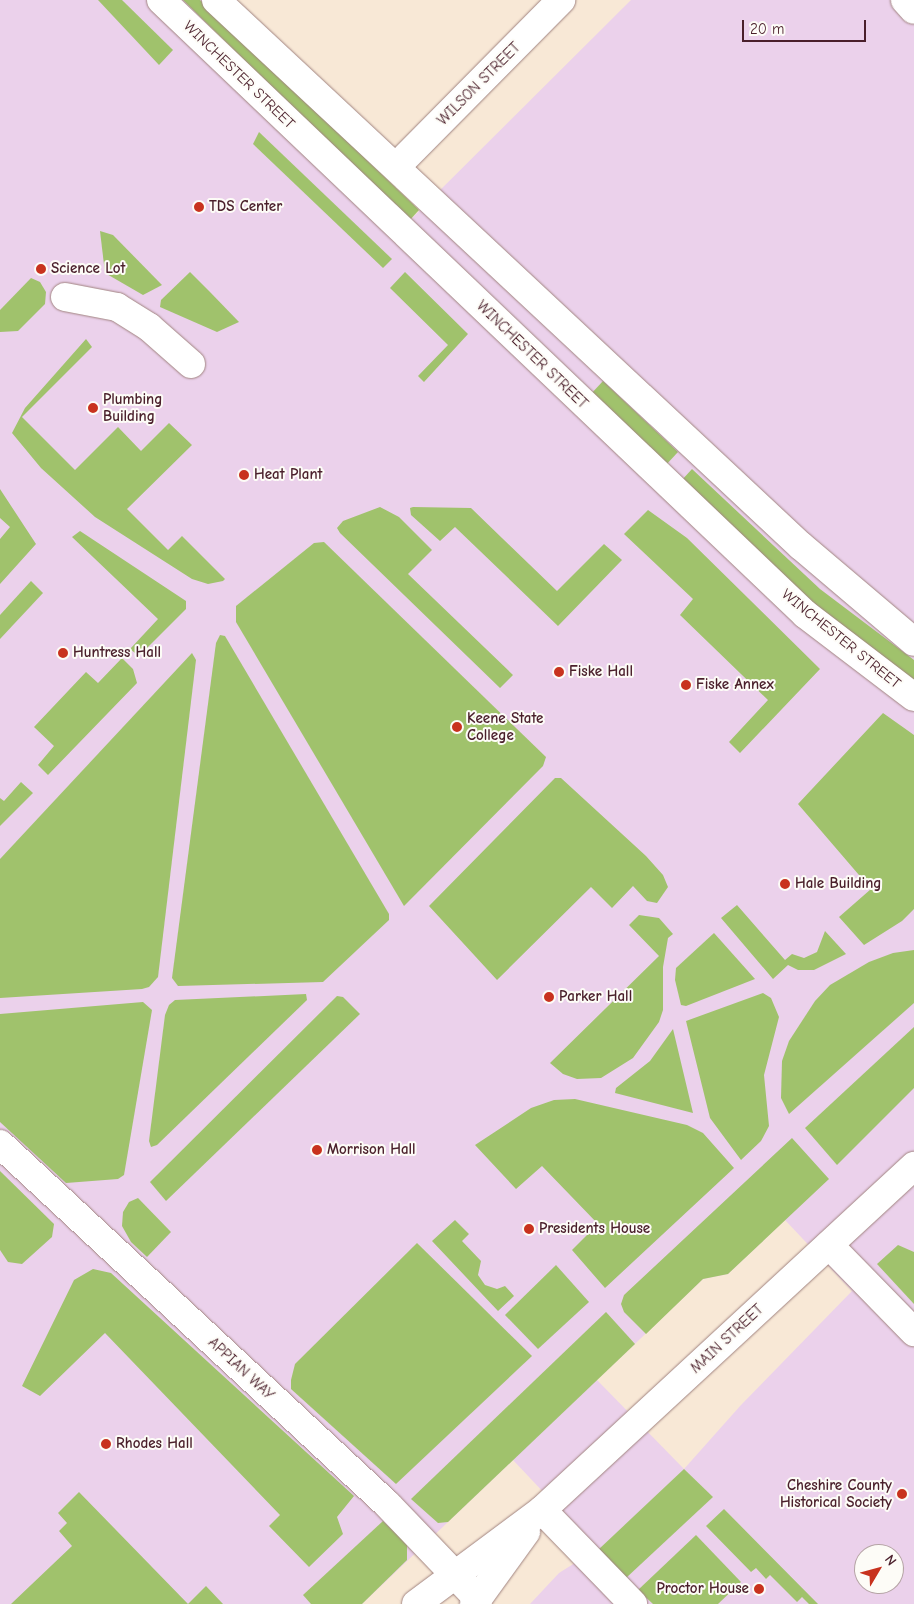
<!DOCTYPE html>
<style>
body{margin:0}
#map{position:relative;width:914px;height:1604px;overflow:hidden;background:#f8e8d6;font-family:"Comic Neue",sans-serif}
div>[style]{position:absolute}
.built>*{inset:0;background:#ebd1eb}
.green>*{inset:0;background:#a0c26c}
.roads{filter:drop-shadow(0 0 1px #a18480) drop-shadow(0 0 1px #a18480)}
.minor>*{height:28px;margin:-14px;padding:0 14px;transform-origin:14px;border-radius:14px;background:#fff}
.major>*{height:28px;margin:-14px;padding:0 14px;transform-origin:14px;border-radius:14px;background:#fff}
.dots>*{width:14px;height:14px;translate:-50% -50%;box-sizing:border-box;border:2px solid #fdfcf7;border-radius:50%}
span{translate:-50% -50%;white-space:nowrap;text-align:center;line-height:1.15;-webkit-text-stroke:4px #fdfcf7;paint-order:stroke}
.street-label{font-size:15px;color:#4a1f2b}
.poi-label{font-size:15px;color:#4a1f2b;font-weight:700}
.left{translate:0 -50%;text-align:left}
.right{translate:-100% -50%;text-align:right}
.north{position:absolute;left:854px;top:1544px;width:50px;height:50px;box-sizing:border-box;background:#fdfcf7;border:1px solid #b5a4a5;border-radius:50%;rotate:53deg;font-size:14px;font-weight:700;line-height:20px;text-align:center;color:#4a1f2b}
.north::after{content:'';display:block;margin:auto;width:18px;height:22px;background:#c8321e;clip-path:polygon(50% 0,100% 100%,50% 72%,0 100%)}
.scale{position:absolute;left:742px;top:20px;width:124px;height:22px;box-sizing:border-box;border:2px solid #4a1f2b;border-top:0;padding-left:6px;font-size:15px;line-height:18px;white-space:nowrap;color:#4a1f2b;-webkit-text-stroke:4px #fdfcf7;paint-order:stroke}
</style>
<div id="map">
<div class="built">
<div style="clip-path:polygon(evenodd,0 0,238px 0,195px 43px,409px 221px,631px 0,914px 0,914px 1604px,530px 1604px,559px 1573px,597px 1549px,513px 1460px,362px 1604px,0 1604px,0 0,785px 1220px,852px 1291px,741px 1405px,684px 1469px,597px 1380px,703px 1279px,728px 1274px,785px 1220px,0 0,864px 1554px,894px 1554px,894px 1584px,864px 1584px,864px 1554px)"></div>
</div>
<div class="green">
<div style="clip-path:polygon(98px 0,122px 0,173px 50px,159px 65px)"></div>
<div style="clip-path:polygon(183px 0,200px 0,419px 210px,409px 221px)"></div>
<div style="clip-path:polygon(259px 132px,392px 259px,383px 268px,253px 144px)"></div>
<div style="clip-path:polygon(100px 231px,113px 235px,162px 285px,143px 295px,105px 273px)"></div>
<div style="clip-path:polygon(190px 272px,210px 292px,239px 322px,217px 332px,160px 307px,161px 300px)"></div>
<div style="clip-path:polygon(405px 272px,468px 334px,424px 382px,418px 376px,448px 345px,390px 288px)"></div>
<div style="clip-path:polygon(31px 278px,40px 282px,46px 292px,45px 304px,18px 331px,0 332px,0 310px)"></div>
<div style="clip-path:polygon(86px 339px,92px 347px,22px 417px,75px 470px,118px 427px,141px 451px,169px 423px,192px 445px,127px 509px,168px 550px,182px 536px,225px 579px,223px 581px,208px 584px,192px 579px,95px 517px,41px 468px,12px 433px,25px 408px)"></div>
<div style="clip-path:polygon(603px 381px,678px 452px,665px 466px,590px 395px)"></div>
<div style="clip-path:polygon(692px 469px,820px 589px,914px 660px,914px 682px,786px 582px,681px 481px)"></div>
<div style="clip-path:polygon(0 489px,36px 544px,0 584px,0 539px,10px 527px,0 518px)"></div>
<div style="clip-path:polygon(380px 507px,399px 517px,432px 550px,408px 574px,513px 675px,500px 688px,340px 533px,337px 528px,343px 521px)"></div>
<div style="clip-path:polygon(413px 507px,471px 508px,557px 591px,604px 544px,622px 560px,558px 626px,455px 527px,440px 541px,411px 515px,410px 508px)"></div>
<div style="clip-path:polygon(648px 510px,687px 538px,820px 669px,740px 753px,729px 742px,768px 700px,680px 615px,693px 599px,624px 534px)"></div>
<div style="clip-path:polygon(80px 531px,186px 601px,186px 609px,145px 650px,135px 653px,130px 649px,158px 619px,72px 537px)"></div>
<div style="clip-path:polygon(324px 542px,546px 757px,543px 766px,404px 906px,236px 622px,236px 606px,314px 543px)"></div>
<div style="clip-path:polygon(31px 581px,43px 593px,0 639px,0 615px)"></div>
<div style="clip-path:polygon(220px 635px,225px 636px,389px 914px,389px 920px,323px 982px,178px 986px,172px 978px,216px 643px)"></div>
<div style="clip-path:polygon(192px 653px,196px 660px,158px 977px,149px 987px,142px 989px,0 998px,0 859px)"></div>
<div style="clip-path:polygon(122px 658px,133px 669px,137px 683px,48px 775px,38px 765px,54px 746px,34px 727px,86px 672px,98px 683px)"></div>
<div style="clip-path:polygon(883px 713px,914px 735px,914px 909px,902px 921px,864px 945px,839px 917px,871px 889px,798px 804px)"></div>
<div style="clip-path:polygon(555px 778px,561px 778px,646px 856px,663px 875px,668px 887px,657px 903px,647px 901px,633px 886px,612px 908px,591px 887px,497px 980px,429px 906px)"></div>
<div style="clip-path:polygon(21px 782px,33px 793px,0 826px,0 798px,4px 801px)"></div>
<div style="clip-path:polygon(737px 905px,785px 960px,792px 954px,804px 958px,817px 952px,825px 931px,846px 954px,814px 970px,798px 970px,788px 965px,773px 979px,721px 918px)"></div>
<div style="clip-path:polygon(639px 915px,659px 918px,673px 934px,668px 938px,663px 967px,663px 1010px,659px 1022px,633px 1058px,601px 1078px,577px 1079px,563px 1074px,550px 1063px,659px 956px,629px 925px)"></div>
<div style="clip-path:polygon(714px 933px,755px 979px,686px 1006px,681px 1005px,675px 980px,676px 968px)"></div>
<div style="clip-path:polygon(914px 950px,914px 1003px,789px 1114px,781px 1098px,782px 1061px,789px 1041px,815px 1001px,830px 985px,869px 962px,893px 953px)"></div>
<div style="clip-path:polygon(763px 993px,771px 998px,779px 1017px,764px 1075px,769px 1126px,761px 1141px,741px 1160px,710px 1118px,686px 1021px)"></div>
<div style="clip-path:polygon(306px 994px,307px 1000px,157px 1145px,151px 1147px,149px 1141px,165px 1015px,169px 1005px,175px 1000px)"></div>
<div style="clip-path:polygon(337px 996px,343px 997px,360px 1014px,166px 1201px,150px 1182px)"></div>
<div style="clip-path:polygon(143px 1002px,152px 1010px,124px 1175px,118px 1179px,66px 1183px,0 1122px,0 1014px)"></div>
<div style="clip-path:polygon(914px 1027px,914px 1088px,837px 1165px,805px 1128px)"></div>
<div style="clip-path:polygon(673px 1029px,693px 1113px,615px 1093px,616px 1088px,650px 1061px)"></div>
<div style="clip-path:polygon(575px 1099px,687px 1125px,703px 1133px,734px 1168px,605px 1288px,572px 1250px,598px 1224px,542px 1166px,516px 1189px,475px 1145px,531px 1108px,554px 1100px)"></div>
<div style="clip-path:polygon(792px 1138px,829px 1179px,728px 1274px,703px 1279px,646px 1334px,624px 1312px,621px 1304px,624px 1295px)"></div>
<div style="clip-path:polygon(0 1171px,54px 1224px,52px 1237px,22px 1264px,8px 1262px,0 1250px)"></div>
<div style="clip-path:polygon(138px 1198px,171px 1232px,147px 1257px,131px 1242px,122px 1226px,123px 1212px,129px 1202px)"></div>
<div style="clip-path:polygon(455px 1220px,469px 1234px,462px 1241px,481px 1261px,478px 1275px,485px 1285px,497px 1289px,505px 1286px,514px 1296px,498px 1311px,432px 1241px)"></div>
<div style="clip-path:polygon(417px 1243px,532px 1356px,396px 1484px,291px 1389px,291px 1380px,295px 1364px)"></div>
<div style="clip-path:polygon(898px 1245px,914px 1252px,914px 1304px,877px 1264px)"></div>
<div style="clip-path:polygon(556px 1265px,589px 1302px,538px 1349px,505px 1315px)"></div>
<div style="clip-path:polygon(93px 1269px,111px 1273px,354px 1496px,337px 1517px,343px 1534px,309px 1567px,269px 1526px,280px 1515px,105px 1333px,40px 1396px,22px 1386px,74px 1280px)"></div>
<div style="clip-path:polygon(606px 1312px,635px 1344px,448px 1522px,438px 1523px,411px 1499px)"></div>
<div style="clip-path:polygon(684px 1469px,713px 1497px,626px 1578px,598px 1550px)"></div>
<div style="clip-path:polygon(79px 1492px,188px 1604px,11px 1604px,72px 1546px,59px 1531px,67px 1523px,58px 1513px)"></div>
<div style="clip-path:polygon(724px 1509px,818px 1604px,809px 1604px,802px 1597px,797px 1602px,770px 1575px,766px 1579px,756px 1568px,751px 1572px,706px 1526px)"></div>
<div style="clip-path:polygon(383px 1521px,407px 1544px,407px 1560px,362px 1604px,311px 1604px,303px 1595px)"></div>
<div style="clip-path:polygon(696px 1535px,741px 1582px,718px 1604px,653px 1604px,638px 1590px)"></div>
<div style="clip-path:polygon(206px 1586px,223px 1604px,188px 1604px)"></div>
</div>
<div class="roads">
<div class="minor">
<div style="left:161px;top:0;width:890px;rotate:43.63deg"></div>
<div style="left:805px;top:614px;width:137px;rotate:37.3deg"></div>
<div style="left:216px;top:0;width:800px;rotate:43.03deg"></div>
<div style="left:801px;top:546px;width:148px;rotate:40.3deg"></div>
<div style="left:905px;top:0;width:13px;rotate:48deg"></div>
<div style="left:396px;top:167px;width:235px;rotate:-45.3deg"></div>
<div style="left:65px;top:297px;width:53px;rotate:10.9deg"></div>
<div style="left:117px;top:307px;width:38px;rotate:32deg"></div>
<div style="left:149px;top:327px;width:56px;rotate:41.4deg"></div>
<div style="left:0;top:1144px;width:529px;rotate:42.93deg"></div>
<div style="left:387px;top:1504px;width:132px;rotate:46.2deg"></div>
<div style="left:829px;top:1245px;width:122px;rotate:45.7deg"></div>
<div style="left:542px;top:1510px;width:131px;rotate:45.9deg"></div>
</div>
<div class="major">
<div style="left:416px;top:1604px;width:157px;rotate:-36.7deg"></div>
<div style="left:542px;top:1510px;width:507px;rotate:-42.76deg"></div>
<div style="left:474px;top:1604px;width:89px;rotate:-54.2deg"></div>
</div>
</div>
<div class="dots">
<div style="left:199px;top:207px;background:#c8321e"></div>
<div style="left:41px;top:269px;background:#c8321e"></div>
<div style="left:93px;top:408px;background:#c8321e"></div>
<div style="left:244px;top:475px;background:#c8321e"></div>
<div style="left:63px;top:653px;background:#c8321e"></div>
<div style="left:559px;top:672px;background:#c8321e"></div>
<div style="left:686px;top:685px;background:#c8321e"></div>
<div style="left:457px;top:727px;background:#c8321e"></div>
<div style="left:785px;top:884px;background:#c8321e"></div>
<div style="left:549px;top:997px;background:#c8321e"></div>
<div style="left:317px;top:1150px;background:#c8321e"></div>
<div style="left:529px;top:1229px;background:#c8321e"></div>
<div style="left:106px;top:1444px;background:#c8321e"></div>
<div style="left:902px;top:1494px;background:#c8321e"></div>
<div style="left:759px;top:1589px;background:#c8321e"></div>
</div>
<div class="street-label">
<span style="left:239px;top:75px;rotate:44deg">WINCHESTER STREET</span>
<span style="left:479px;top:84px;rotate:-45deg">WILSON STREET</span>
<span style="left:532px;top:355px;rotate:44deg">WINCHESTER STREET</span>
<span style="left:841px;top:639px;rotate:39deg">WINCHESTER STREET</span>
<span style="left:727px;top:1339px;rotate:-43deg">MAIN STREET</span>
<span style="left:241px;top:1369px;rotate:43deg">APPIAN WAY</span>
</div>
<div class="poi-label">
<span class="left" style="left:209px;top:207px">TDS Center</span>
<span class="left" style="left:51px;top:269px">Science Lot</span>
<span class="left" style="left:103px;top:408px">Plumbing<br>Building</span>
<span class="left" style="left:254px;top:475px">Heat Plant</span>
<span class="left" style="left:73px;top:653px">Huntress Hall</span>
<span class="left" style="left:569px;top:672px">Fiske Hall</span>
<span class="left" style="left:696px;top:685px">Fiske Annex</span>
<span class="left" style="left:467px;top:727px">Keene State<br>College</span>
<span class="left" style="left:795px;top:884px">Hale Building</span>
<span class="left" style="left:559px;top:997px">Parker Hall</span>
<span class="left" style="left:327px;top:1150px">Morrison Hall</span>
<span class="left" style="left:539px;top:1229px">Presidents House</span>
<span class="left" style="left:116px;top:1444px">Rhodes Hall</span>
<span class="right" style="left:892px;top:1494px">Cheshire County<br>Historical Society</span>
<span class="right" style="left:749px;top:1589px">Proctor House</span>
</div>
<div class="north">N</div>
<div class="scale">20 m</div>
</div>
